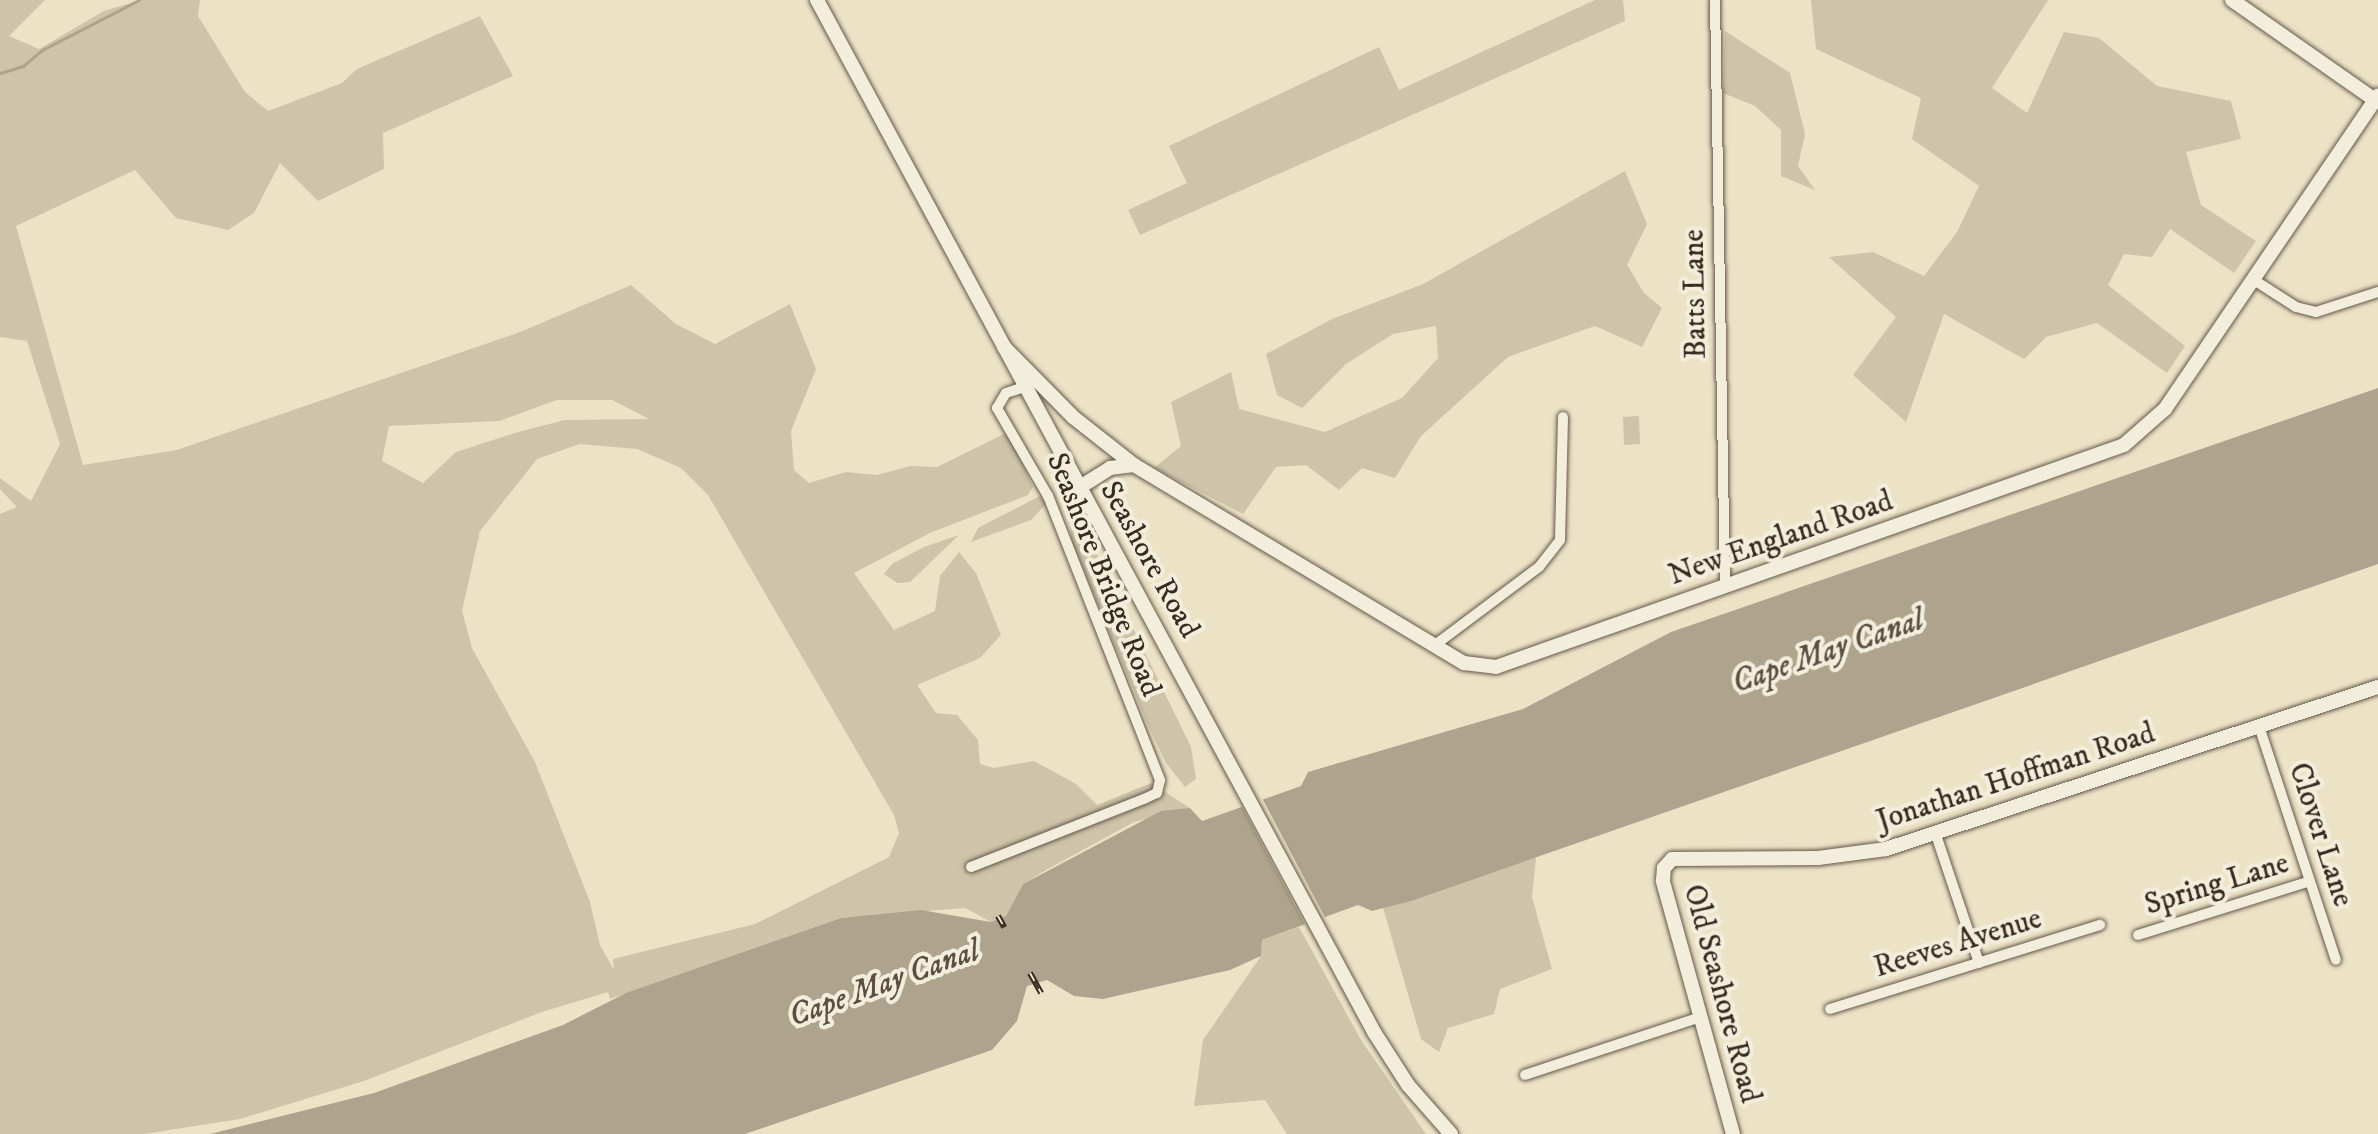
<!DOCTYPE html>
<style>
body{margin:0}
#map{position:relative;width:2378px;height:1134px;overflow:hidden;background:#ece3c7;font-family:"IM FELL DW Pica",serif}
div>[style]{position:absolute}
.green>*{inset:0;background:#cdc4aa}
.water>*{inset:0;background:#aea48e}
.pier>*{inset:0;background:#ece3c7}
.stream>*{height:3px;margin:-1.5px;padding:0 1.5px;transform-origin:1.5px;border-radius:1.5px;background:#aea48e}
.roads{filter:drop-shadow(0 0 2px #645849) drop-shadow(0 0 2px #645849)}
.street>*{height:10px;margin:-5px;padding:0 5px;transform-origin:5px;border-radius:5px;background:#f3eddb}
.secondary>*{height:14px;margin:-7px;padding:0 7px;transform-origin:7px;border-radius:7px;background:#f3eddb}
.rail>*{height:6px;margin-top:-3px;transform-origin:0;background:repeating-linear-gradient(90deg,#f3eddb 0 9px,#372a1f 0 18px);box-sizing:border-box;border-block:2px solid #372a1f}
span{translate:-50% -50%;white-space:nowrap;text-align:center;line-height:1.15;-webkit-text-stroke:8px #f3eddb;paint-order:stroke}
.street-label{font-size:30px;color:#372a1f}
.water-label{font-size:32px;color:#5b4f40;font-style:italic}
</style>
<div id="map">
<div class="green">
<div style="clip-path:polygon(evenodd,0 0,45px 0,9px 36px,39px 49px,104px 11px,141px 0,200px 0,198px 16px,245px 92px,268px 111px,342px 83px,357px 69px,480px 16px,513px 76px,383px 133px,384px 169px,318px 201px,280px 163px,254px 213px,228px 230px,176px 218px,135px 170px,16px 226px,83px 465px,177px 450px,520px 332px,631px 285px,676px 324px,715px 344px,790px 304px,816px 369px,791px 431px,794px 470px,809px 483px,846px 472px,877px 475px,910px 466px,937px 467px,1008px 432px,1033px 487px,1028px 495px,930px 533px,854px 573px,894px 630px,935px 611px,940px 576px,959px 552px,976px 573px,1001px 635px,980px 658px,917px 685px,936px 713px,957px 715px,978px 740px,980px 764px,994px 768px,1034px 761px,1076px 784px,1097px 805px,1151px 783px,1190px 808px,1134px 822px,1048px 869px,1023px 884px,1006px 916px,991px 922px,965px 908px,841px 918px,610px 999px,608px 992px,542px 1012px,364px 1081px,240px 1119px,144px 1134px,0 1134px,0 514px,17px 507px,0 489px,0 478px,31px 501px,60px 444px,27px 341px,0 337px,0 0,557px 400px,612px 400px,649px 419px,565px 420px,518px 432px,456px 452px,423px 483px,382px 461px,389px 426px,499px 421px,557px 400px,0 0,580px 444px,637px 449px,681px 468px,708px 495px,894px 815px,899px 833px,889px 857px,755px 924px,613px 959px,614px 970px,600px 945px,590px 902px,535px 762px,472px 648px,462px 611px,480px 531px,537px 459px,580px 444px)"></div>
<div style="clip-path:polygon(1595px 0,1623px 0,1625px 21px,1140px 235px,1128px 210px,1187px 183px,1169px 146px,1379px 47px,1399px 90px)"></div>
<div style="clip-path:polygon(1811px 0,2048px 0,1992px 88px,2027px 113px,2064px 32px,2099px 38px,2157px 86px,2231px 101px,2241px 139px,2186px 152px,2201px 205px,2256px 241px,2234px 273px,2170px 229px,2152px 257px,2124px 254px,2108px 285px,2185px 346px,2167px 373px,2097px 323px,2046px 337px,2024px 359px,1944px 314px,1906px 422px,1853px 375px,1896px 317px,1829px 257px,1873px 252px,1924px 276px,1957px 232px,1979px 186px,1912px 139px,1921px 98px,1816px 49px)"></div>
<div style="clip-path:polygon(1725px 31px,1790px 73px,1805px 134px,1798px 166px,1815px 190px,1781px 176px,1781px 130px,1755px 106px,1723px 93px)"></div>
<div style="clip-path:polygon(1625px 171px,1647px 224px,1627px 265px,1644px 293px,1662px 308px,1642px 347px,1595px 326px,1508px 357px,1421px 436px,1395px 478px,1362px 468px,1339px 490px,1306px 465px,1276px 467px,1243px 514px,1154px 468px,1181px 446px,1171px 402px,1231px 372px,1239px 409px,1325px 432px,1402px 398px,1438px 358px,1436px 326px,1393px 334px,1346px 364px,1302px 408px,1277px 395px,1266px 354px,1332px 319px,1423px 284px)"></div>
<div style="clip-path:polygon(1639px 416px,1640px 444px,1624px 445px,1623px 417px)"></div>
<div style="clip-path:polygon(1065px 489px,1191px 747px,1196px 779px,1185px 787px,1166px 763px,1147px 723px,1072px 542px)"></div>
<div style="clip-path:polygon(1040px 496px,1046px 504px,1031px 520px,971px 542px,978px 528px)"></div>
<div style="clip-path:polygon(959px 535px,910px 582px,897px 583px,884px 574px,892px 564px,924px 547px)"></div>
<div style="clip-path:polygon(1536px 857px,1532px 897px,1552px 969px,1500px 989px,1494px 1014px,1448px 1028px,1439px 1052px,1421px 1039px,1383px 908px)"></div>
<div style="clip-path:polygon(1299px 927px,1361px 1040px,1426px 1134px,1287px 1134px,1265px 1100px,1194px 1106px,1203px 1040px,1261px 956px,1262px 940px)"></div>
</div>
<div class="water">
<div style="clip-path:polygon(2378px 388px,2378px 564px,1411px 901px,1372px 911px,1358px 905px,1262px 940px,1261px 956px,1230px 970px,1103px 999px,1074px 996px,1047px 980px,1027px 986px,1017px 1021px,992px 1050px,745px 1134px,210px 1134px,374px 1093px,563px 1025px,626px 993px,841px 918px,921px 910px,991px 922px,1006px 916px,1023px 884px,1161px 811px,1190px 808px,1202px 821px,1301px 786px,1308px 772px,1523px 709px,1671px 632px)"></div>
</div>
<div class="pier">
<div style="clip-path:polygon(1261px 796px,1327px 921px,1307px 928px,1240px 803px)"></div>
</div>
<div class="stream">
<div style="left:0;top:73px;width:24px;rotate:-17deg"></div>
<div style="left:23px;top:66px;width:25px;rotate:-40deg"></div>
<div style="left:42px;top:50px;width:109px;rotate:-27.3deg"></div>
</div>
<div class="roads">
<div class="street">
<div style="left:1715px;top:0;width:586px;rotate:89.02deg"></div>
<div style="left:2254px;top:280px;width:50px;rotate:32.7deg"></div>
<div style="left:2296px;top:307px;width:21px;rotate:14deg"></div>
<div style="left:2316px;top:312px;width:65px;rotate:-17.9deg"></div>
<div style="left:1435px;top:645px;width:130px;rotate:-36.9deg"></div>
<div style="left:1539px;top:567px;width:34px;rotate:-52deg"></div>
<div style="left:1560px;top:540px;width:123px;rotate:-88.6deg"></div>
<div style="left:2259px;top:726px;width:246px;rotate:71.8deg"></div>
<div style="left:1935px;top:832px;width:138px;rotate:71.4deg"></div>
<div style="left:971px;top:867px;width:186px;rotate:-21.5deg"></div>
<div style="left:1144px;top:799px;width:14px;rotate:-25deg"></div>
<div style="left:1157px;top:793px;width:13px;rotate:-77deg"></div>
<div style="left:1160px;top:780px;width:305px;rotate:-111.5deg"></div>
<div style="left:1048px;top:496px;width:102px;rotate:-120.1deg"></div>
<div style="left:997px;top:408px;width:17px;rotate:-59deg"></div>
<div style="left:1006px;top:393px;width:19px;rotate:-18deg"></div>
<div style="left:2138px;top:935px;width:180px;rotate:-17.4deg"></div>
<div style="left:1830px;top:1009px;width:283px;rotate:-17.3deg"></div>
<div style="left:1525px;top:1075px;width:184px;rotate:-18.3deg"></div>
</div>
<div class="secondary">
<div style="left:817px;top:0;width:1173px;rotate:61.64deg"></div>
<div style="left:1374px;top:1032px;width:63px;rotate:57.3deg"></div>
<div style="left:1408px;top:1085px;width:65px;rotate:48.7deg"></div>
<div style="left:2232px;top:0;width:174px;rotate:35deg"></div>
<div style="left:1004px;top:347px;width:98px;rotate:45.4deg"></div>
<div style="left:1073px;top:417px;width:78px;rotate:38.2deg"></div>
<div style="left:1134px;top:465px;width:385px;rotate:31deg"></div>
<div style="left:1464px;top:663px;width:32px;rotate:7deg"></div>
<div style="left:1496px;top:667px;width:666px;rotate:-19.47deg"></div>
<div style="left:2124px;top:445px;width:55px;rotate:-41.3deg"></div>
<div style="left:2165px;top:409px;width:379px;rotate:-55.8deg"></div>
<div style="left:1080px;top:487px;width:36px;rotate:-32deg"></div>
<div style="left:1110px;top:468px;width:24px;rotate:-7deg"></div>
<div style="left:1733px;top:1134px;width:263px;rotate:-105.5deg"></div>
<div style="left:1663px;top:881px;width:13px;rotate:-86deg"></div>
<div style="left:1664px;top:868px;width:12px;rotate:-48deg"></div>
<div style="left:1672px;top:859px;width:146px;rotate:-0.4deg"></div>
<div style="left:1818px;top:858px;width:69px;rotate:-7.5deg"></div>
<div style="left:1886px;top:849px;width:518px;rotate:-18.23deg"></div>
</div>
</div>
<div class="rail">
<div style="left:998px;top:916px;width:13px;rotate:61deg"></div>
<div style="left:1030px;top:973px;width:23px;rotate:61deg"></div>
</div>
<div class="street-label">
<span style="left:1696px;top:294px;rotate:-91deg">Batts Lane</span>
<span style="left:1781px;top:539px;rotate:-19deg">New England Road</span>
<span style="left:1149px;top:560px;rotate:61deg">Seashore Road</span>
<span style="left:1103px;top:575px;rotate:68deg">Seashore Bridge Road</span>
<span style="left:2016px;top:778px;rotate:-18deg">Jonathan Hoffman Road</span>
<span style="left:2320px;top:835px;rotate:72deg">Clover Lane</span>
<span style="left:2217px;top:885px;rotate:-17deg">Spring Lane</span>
<span style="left:1958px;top:944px;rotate:-17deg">Reeves Avenue</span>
<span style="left:1721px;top:994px;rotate:75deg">Old Seashore Road</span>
</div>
<div class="water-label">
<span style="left:1828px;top:652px;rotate:-19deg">Cape May Canal</span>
<span style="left:884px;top:984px;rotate:-20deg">Cape May Canal</span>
</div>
</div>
